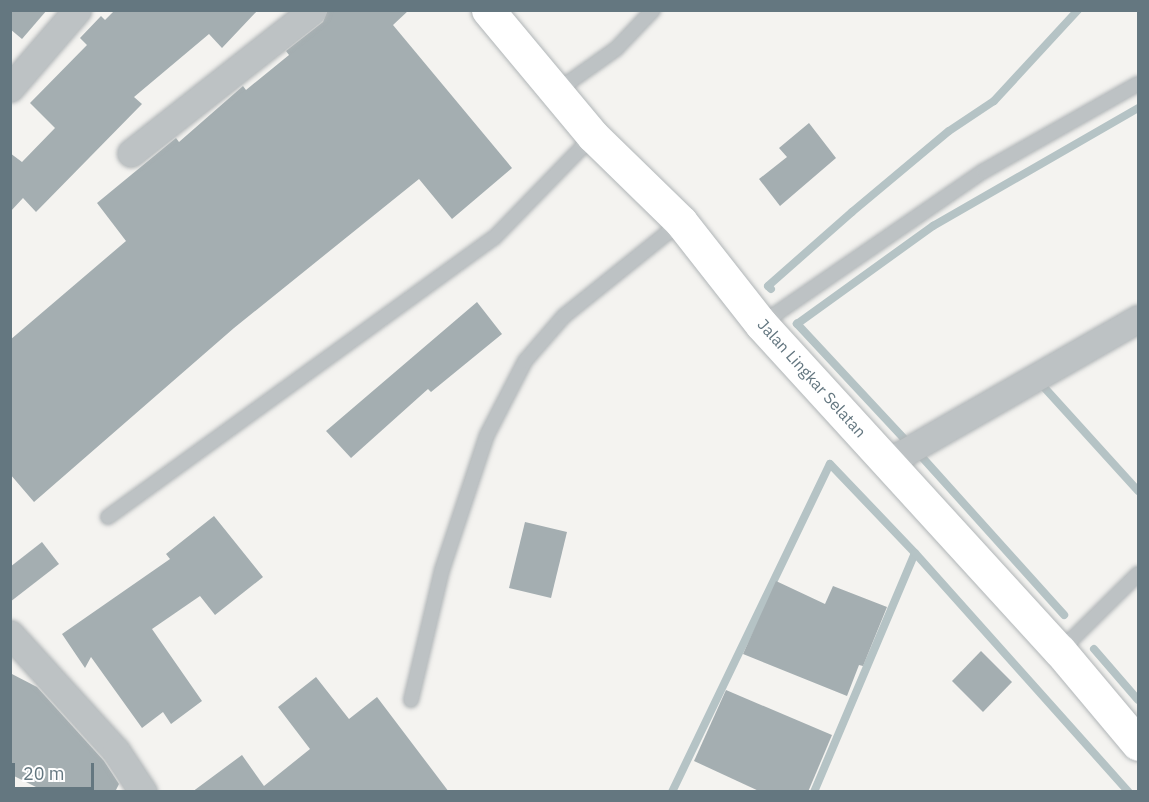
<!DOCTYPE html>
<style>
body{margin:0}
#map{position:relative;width:1149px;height:802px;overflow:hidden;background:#f4f3f0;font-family:"IBM Plex Sans",sans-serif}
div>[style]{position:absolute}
.stream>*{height:8px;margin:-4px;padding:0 4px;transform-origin:4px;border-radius:4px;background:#b5c3c5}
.building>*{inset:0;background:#a4aeb1}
.roads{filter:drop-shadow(0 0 2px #b0b5b7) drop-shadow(0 0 2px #b0b5b7)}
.service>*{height:14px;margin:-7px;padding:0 7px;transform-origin:7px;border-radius:7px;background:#bdc2c4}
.minor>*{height:27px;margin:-13.5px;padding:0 13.5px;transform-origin:13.5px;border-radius:13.5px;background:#bdc2c4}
.trunk>*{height:33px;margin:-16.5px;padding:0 16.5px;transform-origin:16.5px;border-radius:16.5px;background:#fff}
span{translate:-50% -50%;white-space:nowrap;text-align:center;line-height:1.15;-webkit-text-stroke:6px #fff;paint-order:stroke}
.street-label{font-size:16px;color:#647780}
.frame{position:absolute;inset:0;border:12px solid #647780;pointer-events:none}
.scale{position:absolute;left:12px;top:763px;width:82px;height:27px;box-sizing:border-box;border:3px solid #647780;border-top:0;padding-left:8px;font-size:18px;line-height:21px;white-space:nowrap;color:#647780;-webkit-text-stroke:4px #fff;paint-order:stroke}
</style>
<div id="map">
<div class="stream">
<div style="left:771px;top:289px;width:4px;rotate:-135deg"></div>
<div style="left:768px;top:286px;width:112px;rotate:-41.4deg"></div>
<div style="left:852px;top:212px;width:126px;rotate:-39.9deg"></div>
<div style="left:949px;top:131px;width:54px;rotate:-33.7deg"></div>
<div style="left:994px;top:101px;width:124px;rotate:-47.3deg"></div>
<div style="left:1042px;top:385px;width:143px;rotate:47.8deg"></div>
<div style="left:910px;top:445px;width:166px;rotate:-133deg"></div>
<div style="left:797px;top:324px;width:168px;rotate:-35.8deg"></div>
<div style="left:933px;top:226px;width:237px;rotate:-29.9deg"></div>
<div style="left:921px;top:456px;width:214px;rotate:48deg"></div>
<div style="left:1094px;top:649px;width:67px;rotate:49.2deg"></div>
<div style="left:672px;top:792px;width:364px;rotate:-64.3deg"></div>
<div style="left:830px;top:464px;width:123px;rotate:46.3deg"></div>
<div style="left:814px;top:792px;width:259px;rotate:-67.1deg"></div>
<div style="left:915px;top:553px;width:321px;rotate:48.2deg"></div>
</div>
<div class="building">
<div style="clip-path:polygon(10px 10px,47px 10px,22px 39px,10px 29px)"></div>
<div style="clip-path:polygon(115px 10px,258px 10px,222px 48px,209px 34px,134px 97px,142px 104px,36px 212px,23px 198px,10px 212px,10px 153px,22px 162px,55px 128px,30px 103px,87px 45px,80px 38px,101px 16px,105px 20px)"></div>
<div style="clip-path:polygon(328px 10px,409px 10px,393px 25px,512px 168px,452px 219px,419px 179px,234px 328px,34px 502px,10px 474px,10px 340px,126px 241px,97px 203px,176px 138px,179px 142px,243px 86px,246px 90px,289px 55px,286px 51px,323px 22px)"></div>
<div style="clip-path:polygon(809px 123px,836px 158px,780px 206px,759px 179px,787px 157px,779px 148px)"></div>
<div style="clip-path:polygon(477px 302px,502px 334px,431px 392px,428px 389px,351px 458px,326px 431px)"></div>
<div style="clip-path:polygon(214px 516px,263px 577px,215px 615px,200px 596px,152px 629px,202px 701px,171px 724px,163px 712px,142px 728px,91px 657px,85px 668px,62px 634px,170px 559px,166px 554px)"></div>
<div style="clip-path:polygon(525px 522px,567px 532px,551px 598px,509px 588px)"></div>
<div style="clip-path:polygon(42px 542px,59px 564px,10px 602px,10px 567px)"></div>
<div style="clip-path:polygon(776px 581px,825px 604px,833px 586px,887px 607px,863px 666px,859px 665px,847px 696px,743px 654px)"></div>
<div style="clip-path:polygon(981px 651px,1012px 682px,983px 712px,952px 681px)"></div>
<div style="clip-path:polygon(10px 673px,37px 687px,104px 761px,119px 784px,115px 792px,46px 792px,10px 774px)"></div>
<div style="clip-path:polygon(316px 677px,349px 719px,377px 697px,449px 792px,192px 792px,242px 755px,264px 786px,310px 749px,278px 707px)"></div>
<div style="clip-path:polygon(726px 690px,832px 735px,808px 792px,761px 792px,694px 761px)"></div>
</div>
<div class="roads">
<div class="service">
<div style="left:558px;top:90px;width:71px;rotate:-35.3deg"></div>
<div style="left:616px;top:49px;width:54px;rotate:-46.5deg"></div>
<div style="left:761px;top:324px;width:270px;rotate:-34.5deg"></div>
<div style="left:984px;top:171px;width:177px;rotate:-29.5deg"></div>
<div style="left:108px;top:517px;width:476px;rotate:-35.9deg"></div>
<div style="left:494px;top:238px;width:142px;rotate:-45.9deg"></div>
<div style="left:1060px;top:651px;width:110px;rotate:-44.6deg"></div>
<div style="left:411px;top:700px;width:134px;rotate:-76.6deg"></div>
<div style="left:442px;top:570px;width:142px;rotate:-71.6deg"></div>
<div style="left:487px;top:435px;width:83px;rotate:-62.8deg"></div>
<div style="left:525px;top:361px;width:60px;rotate:-49.1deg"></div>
<div style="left:564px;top:316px;width:150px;rotate:-38.8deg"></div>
</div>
<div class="minor">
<div style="left:10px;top:88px;width:103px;rotate:-49.3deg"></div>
<div style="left:131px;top:153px;width:231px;rotate:-38.2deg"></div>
<div style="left:888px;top:462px;width:288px;rotate:-29.8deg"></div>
<div style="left:10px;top:634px;width:158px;rotate:47.8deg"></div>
<div style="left:116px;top:751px;width:49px;rotate:56.6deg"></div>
</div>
<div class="trunk">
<div style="left:488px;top:10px;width:164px;rotate:50.2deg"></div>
<div style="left:593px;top:136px;width:123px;rotate:44.3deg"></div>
<div style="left:681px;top:222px;width:130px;rotate:51.9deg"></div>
<div style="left:761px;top:324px;width:443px;rotate:47.6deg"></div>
<div style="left:1060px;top:651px;width:121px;rotate:50deg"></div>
</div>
</div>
<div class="street-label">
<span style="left:812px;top:378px;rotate:48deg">Jalan Lingkar Selatan</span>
</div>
<div class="frame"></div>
<div class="scale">20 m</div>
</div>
